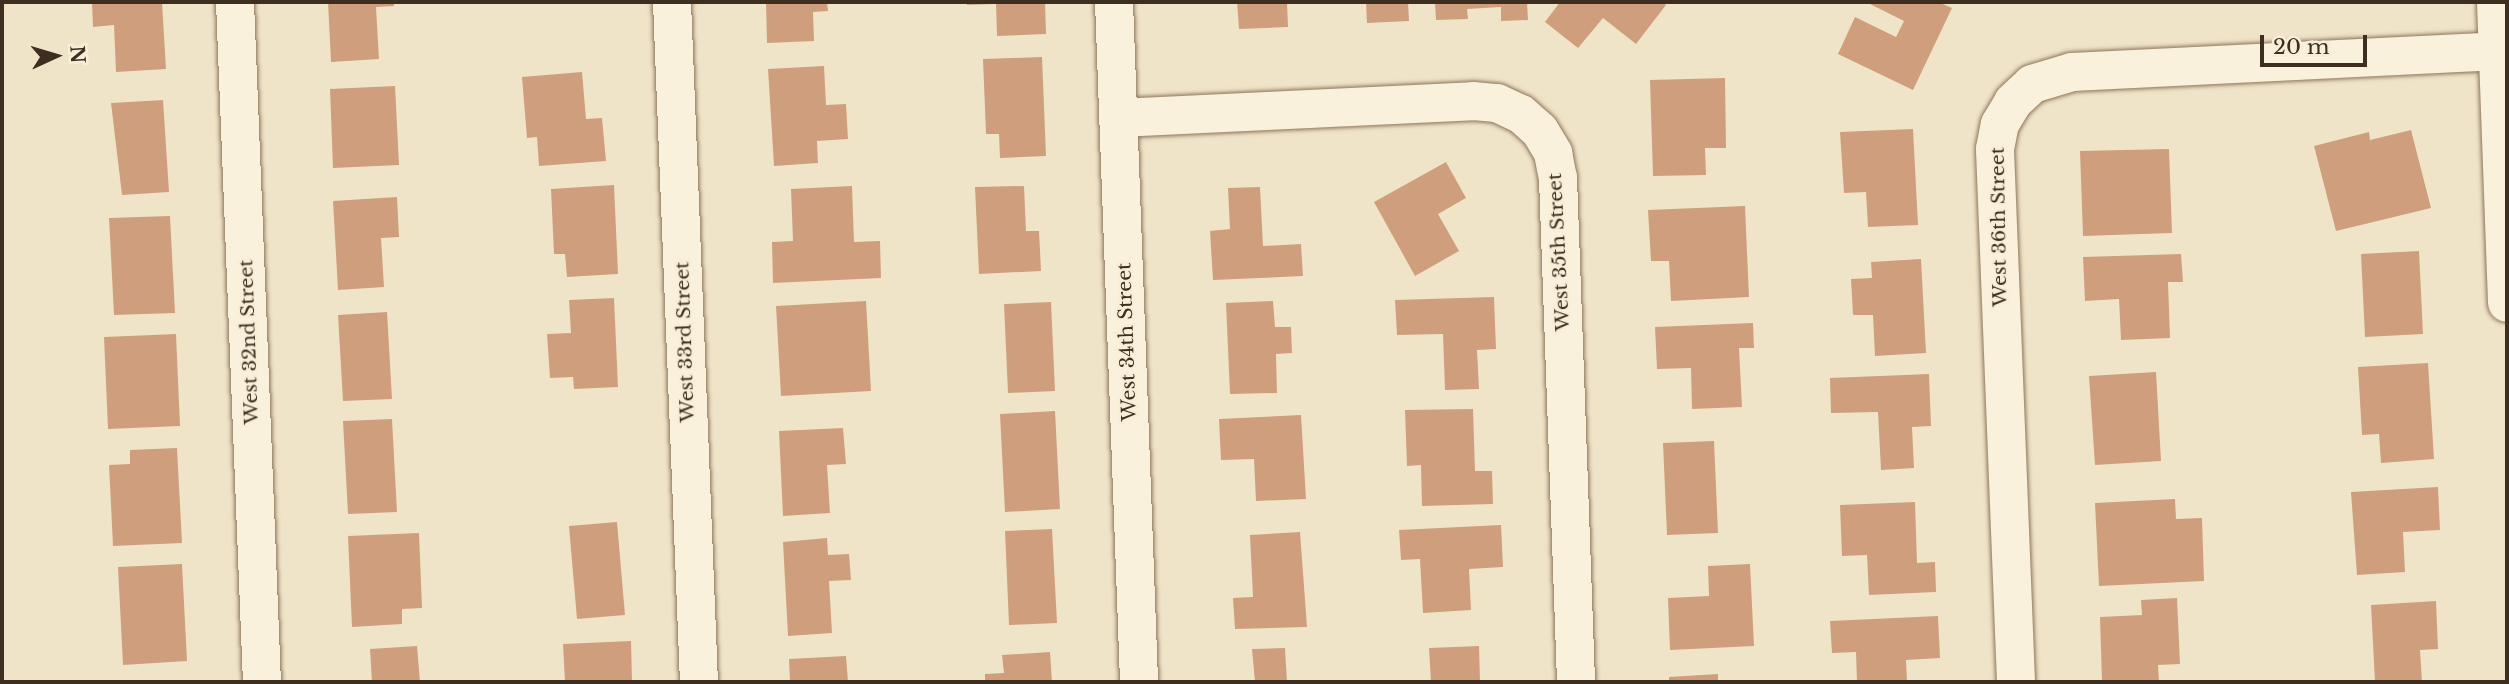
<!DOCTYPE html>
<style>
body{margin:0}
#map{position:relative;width:2509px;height:684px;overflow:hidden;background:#f0e4c8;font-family:"Libre Baskerville",serif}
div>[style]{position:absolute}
.building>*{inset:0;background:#cf9f7d}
.roads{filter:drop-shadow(0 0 2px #8d765c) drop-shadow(0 0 2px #8d765c)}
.minor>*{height:38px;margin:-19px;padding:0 19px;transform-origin:19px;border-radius:19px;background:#faf1dc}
span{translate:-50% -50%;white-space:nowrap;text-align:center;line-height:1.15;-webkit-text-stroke:5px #f7eed8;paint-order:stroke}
.street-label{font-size:19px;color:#3d2e20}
.frame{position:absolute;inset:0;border:4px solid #3d2e20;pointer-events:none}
.north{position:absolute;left:21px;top:21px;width:70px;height:70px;-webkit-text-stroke:5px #f7eed8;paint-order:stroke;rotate:86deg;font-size:19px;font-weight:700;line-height:28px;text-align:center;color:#3d2e20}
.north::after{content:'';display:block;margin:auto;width:24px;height:32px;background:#3d2e20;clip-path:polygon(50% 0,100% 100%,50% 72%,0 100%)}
.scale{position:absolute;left:2260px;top:35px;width:107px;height:32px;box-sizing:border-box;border:4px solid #3d2e20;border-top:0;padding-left:9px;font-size:21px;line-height:24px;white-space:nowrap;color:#3d2e20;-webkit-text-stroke:5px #f7eed8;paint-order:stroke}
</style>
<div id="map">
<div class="building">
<div style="clip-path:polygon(92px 2px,162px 2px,166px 69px,116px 72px,114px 25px,93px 27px)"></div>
<div style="clip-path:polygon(328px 2px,394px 2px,394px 6px,376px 7px,379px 59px,331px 62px)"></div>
<div style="clip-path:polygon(766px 2px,827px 2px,828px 11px,813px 12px,814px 41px,767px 43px)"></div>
<div style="clip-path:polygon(967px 2px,994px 2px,994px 4px,967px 5px)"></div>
<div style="clip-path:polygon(996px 2px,1045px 2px,1046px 34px,997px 36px)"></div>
<div style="clip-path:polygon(1237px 2px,1287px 2px,1288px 27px,1239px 29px)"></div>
<div style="clip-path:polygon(1366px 2px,1408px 2px,1409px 21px,1367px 23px)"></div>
<div style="clip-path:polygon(1435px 2px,1527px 2px,1528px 20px,1501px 21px,1501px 7px,1467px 9px,1468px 19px,1436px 20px)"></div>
<div style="clip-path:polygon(1560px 2px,1662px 2px,1666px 5px,1636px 44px,1603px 18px,1578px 48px,1545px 22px)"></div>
<div style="clip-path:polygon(1866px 2px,1938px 2px,1952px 8px,1913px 90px,1838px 54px,1855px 17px,1896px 37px,1904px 21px)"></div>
<div style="clip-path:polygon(1042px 57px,1046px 156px,1000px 158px,999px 134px,986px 134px,983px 59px)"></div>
<div style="clip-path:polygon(824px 66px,826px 105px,846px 104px,848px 139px,817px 141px,818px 163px,774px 166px,768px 69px)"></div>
<div style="clip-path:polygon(582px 72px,586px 119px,602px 118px,606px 161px,539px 166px,537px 137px,527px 138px,522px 77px)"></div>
<div style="clip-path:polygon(1725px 78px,1726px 148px,1705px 148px,1706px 175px,1653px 176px,1650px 80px)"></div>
<div style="clip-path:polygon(395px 86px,399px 165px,333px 168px,330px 89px)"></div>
<div style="clip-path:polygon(163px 100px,169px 192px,122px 195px,111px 103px)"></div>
<div style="clip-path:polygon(1913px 129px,1918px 225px,1868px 227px,1866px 192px,1844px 193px,1840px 132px)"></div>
<div style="clip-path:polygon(2411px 130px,2431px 208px,2336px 231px,2314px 146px,2369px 132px,2370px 140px)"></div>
<div style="clip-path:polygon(2169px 149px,2172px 233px,2083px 236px,2080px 151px)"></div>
<div style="clip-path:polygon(1446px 162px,1466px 198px,1438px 214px,1459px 251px,1415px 276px,1374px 202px)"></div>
<div style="clip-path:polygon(614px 185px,618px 274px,567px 277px,565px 254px,554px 254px,551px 189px)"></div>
<div style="clip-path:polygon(852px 186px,854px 242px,880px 241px,881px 278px,773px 283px,772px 242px,793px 241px,791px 189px)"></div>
<div style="clip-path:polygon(1024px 186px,1026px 231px,1039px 231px,1041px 271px,979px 274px,975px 187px)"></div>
<div style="clip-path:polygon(1260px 187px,1263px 246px,1301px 244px,1303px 276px,1213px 280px,1210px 231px,1230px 229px,1228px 188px)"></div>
<div style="clip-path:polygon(397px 197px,399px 237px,381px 238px,384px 287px,338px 290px,333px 201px)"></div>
<div style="clip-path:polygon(1745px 206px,1749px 297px,1671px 301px,1669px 261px,1651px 261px,1648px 210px)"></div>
<div style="clip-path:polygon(170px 216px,175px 313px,114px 315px,109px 218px)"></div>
<div style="clip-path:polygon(2419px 251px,2423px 334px,2365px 337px,2361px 254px)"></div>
<div style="clip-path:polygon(2181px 254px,2183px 282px,2168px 282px,2170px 338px,2121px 340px,2119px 299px,2085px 301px,2083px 257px)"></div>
<div style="clip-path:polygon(1921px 259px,1926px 353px,1875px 356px,1873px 315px,1853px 315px,1851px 279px,1872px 278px,1871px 262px)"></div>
<div style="clip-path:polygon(1494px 297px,1496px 349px,1477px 350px,1479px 389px,1445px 390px,1443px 334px,1397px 335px,1395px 300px)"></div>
<div style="clip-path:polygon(614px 298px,618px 387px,574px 389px,573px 377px,550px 378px,547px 334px,571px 333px,569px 300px)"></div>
<div style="clip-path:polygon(866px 301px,871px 391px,781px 396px,776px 306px)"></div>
<div style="clip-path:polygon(1273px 301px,1275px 327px,1291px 327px,1292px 353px,1276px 354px,1277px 393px,1230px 394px,1226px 303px)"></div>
<div style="clip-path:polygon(1051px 302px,1055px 391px,1008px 393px,1004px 304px)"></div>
<div style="clip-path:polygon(387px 312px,392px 399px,343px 401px,338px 315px)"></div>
<div style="clip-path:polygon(1753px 323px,1754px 348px,1739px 348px,1742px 407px,1692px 409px,1691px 368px,1657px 369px,1655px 327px)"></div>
<div style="clip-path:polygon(176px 334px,180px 426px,108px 429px,104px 337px)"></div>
<div style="clip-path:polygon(2428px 363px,2434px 459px,2381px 463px,2379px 434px,2362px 435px,2358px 367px)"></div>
<div style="clip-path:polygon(2156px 372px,2161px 461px,2095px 465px,2089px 376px)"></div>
<div style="clip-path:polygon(1929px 374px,1931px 426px,1912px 427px,1914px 468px,1881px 470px,1878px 412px,1831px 413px,1830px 378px)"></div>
<div style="clip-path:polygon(1473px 409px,1475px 471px,1492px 471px,1493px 504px,1422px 506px,1421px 465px,1407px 466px,1405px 410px)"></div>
<div style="clip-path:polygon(1055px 411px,1060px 509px,1005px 512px,1000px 414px)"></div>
<div style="clip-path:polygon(1301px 415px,1306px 499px,1256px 501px,1254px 459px,1221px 460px,1219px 419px)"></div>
<div style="clip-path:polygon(392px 419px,397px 512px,348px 514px,343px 421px)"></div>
<div style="clip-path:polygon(843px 428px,846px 464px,827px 465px,830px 513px,783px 516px,779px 431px)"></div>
<div style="clip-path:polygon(1714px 441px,1718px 533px,1667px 535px,1663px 443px)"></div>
<div style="clip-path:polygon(177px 448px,182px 543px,113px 546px,109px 465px,130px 464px,130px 450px)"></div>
<div style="clip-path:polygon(2438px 487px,2440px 530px,2403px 532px,2405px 572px,2357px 575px,2351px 492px)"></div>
<div style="clip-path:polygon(2175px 499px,2176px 519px,2202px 518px,2204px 581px,2099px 586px,2095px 503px)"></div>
<div style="clip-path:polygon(1915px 502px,1917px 563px,1935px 562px,1936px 592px,1869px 595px,1867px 555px,1842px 556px,1840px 505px)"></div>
<div style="clip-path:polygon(617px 522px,625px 615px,577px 619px,569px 526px)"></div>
<div style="clip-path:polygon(1501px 525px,1503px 567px,1469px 569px,1471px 610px,1423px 613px,1420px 559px,1401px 560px,1399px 530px)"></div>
<div style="clip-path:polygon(1052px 529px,1057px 623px,1009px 625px,1005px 531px)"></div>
<div style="clip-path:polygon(1300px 532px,1307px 627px,1235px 629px,1233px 598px,1253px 597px,1250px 535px)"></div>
<div style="clip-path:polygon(419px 533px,422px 608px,402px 609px,402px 624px,352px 627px,348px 536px)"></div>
<div style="clip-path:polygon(827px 538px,828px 555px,849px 554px,851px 580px,829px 581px,832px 633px,788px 636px,783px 542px)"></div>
<div style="clip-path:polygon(182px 564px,187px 661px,123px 665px,118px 567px)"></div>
<div style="clip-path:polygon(1750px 564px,1754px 646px,1670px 650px,1668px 598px,1709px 596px,1708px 566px)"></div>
<div style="clip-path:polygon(2177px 598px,2180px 664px,2158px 665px,2159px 682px,2102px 682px,2100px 617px,2142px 615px,2141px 600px)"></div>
<div style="clip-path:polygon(2436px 601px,2438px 649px,2420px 650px,2422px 682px,2375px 682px,2371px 605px)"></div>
<div style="clip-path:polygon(1938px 616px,1940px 658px,1906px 660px,1907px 682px,1857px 682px,1856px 652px,1832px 653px,1830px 621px)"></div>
<div style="clip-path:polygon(631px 641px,632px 682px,565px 682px,563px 644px)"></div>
<div style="clip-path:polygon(417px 646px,420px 682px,372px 682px,370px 649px)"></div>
<div style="clip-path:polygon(1479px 646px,1480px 682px,1431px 682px,1429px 648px)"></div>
<div style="clip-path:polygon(1285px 648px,1287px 682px,1255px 682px,1252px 649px)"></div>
<div style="clip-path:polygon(1050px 652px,1052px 682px,985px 682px,985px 674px,1004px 673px,1002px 655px)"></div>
<div style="clip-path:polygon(846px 656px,848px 682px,790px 682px,789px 659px)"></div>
<div style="clip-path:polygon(1718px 674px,1718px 682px,1669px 682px,1669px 677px)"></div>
</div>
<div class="roads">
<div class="minor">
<div style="left:235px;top:2px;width:681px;rotate:87.73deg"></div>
<div style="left:672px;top:2px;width:681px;rotate:87.73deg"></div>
<div style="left:1114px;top:2px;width:680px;rotate:87.89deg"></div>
<div style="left:2496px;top:2px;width:301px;rotate:87.9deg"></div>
<div style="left:1119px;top:118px;width:354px;rotate:-2.7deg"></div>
<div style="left:1473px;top:101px;width:24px;rotate:5deg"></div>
<div style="left:1497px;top:103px;width:26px;rotate:25deg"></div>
<div style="left:1521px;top:114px;width:25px;rotate:42deg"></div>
<div style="left:1540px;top:131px;width:26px;rotate:59deg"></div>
<div style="left:1553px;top:153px;width:25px;rotate:79deg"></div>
<div style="left:1558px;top:178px;width:504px;rotate:87.95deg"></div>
<div style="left:2016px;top:682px;width:533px;rotate:-92.26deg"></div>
<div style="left:1995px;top:149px;width:25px;rotate:-79deg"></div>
<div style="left:2000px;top:124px;width:26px;rotate:-59deg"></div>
<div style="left:2013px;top:102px;width:26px;rotate:-43deg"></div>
<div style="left:2032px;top:84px;width:42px;rotate:-16.7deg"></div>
<div style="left:2072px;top:72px;width:427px;rotate:-2.8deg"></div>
</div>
</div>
<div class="street-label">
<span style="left:1999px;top:227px;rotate:-91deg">West 36th Street</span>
<span style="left:1559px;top:252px;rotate:-93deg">West 35th Street</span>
<span style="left:249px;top:342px;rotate:-92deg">West 32nd Street</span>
<span style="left:685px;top:342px;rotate:-92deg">West 33rd Street</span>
<span style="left:1127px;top:342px;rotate:-92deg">West 34th Street</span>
</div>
<div class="frame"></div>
<div class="north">N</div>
<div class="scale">20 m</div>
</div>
